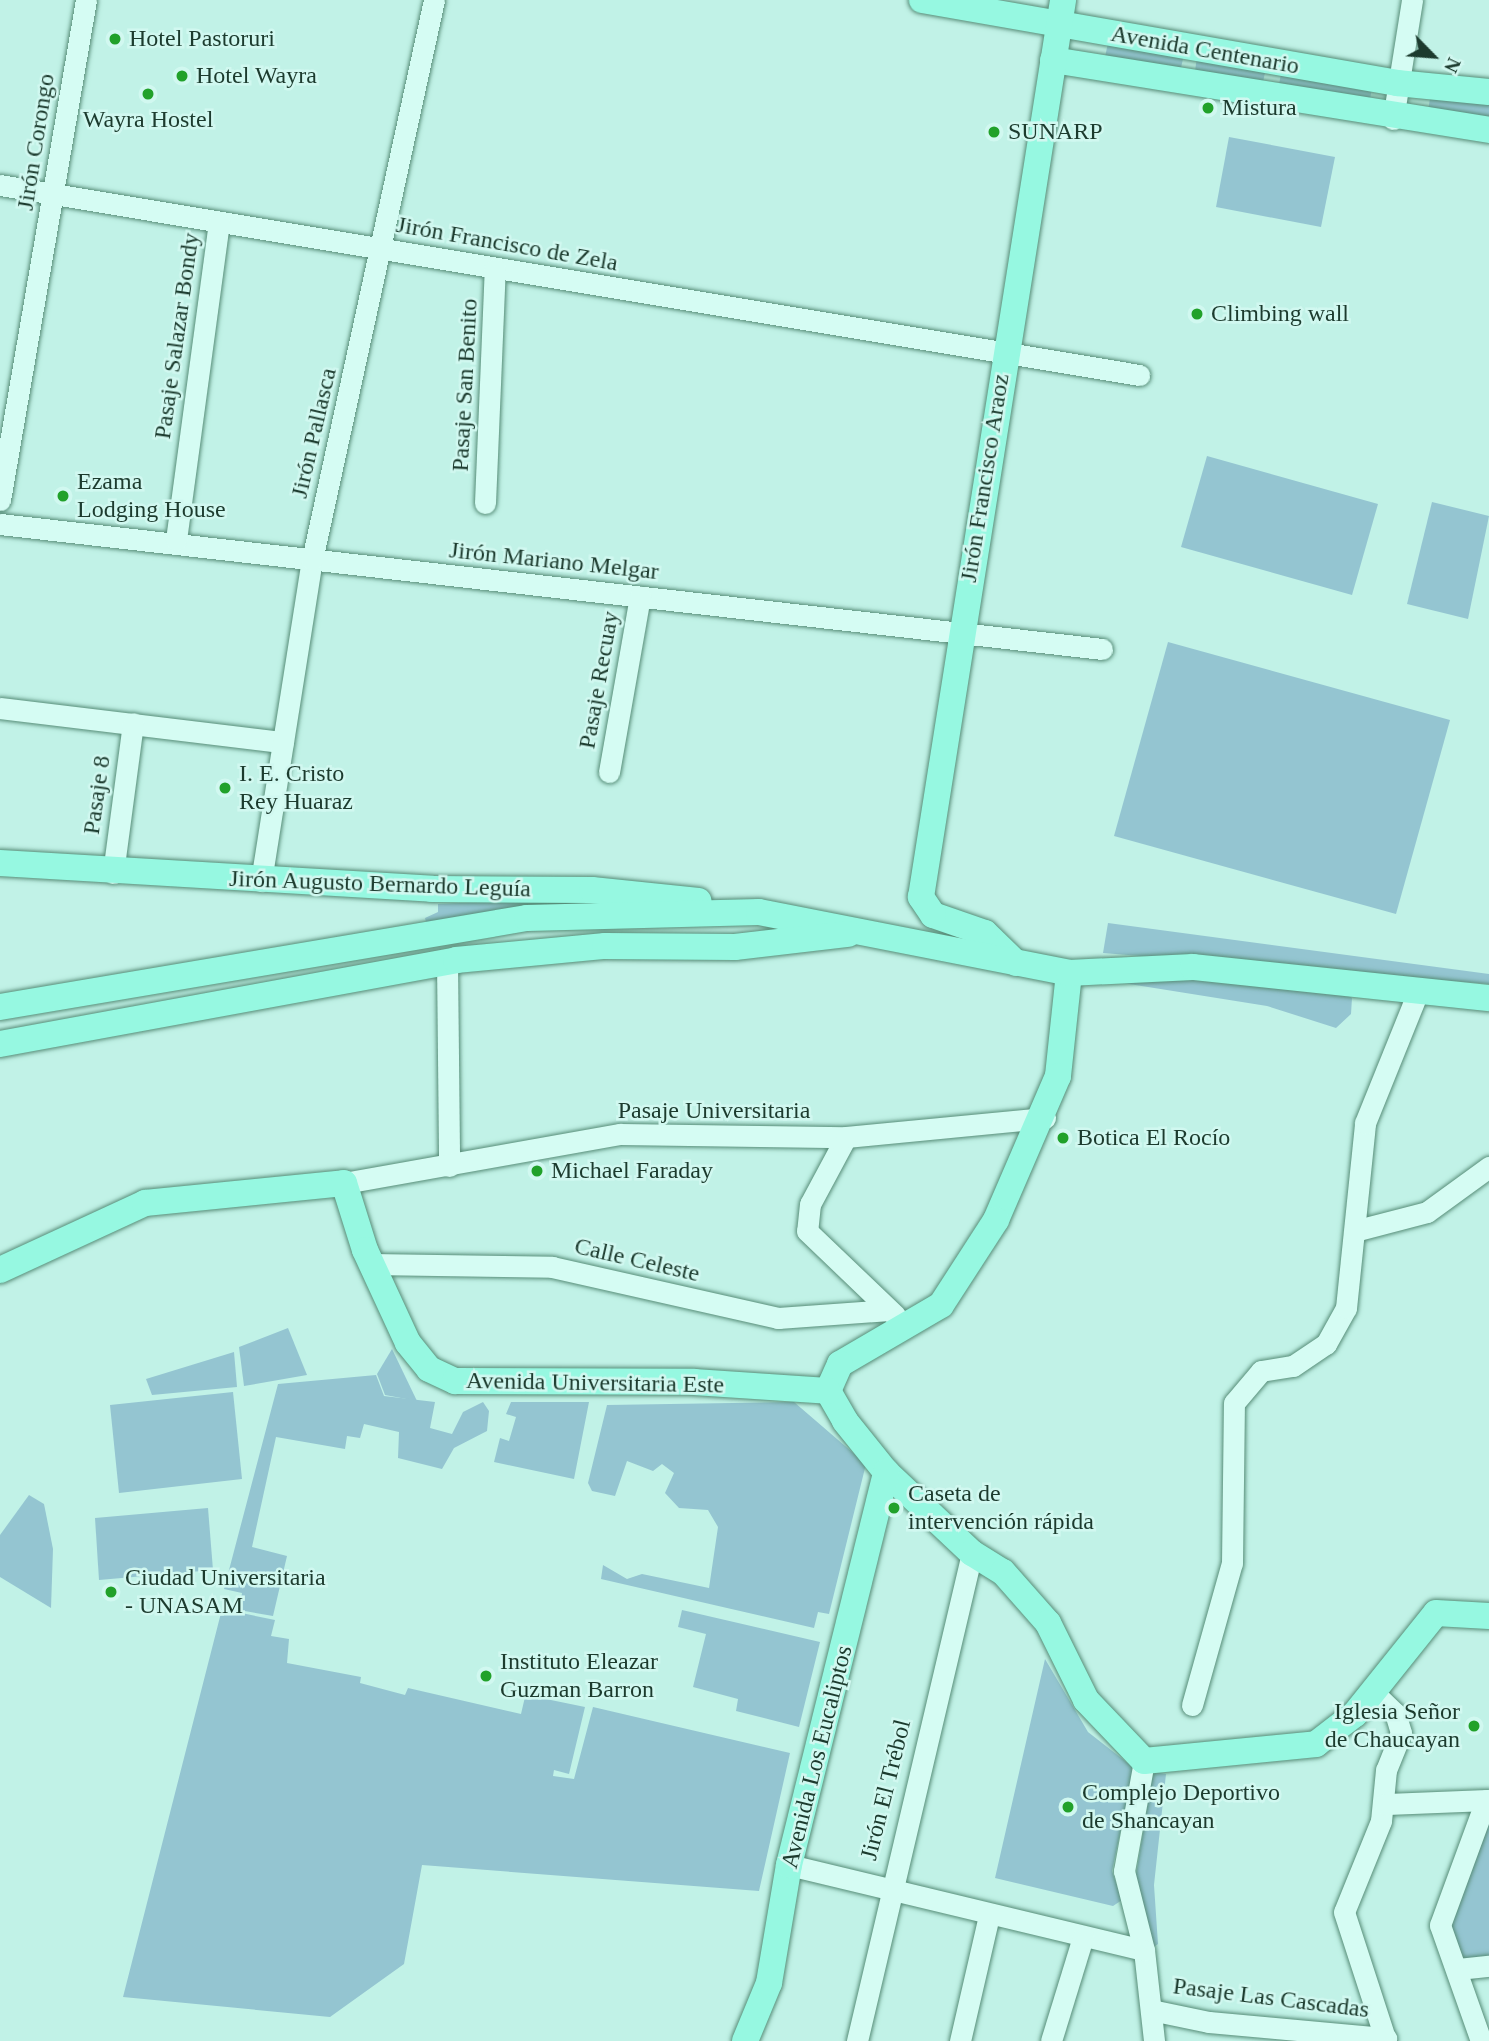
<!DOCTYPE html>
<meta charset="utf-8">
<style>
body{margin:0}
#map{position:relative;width:1489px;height:2041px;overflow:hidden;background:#c1f2e7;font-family:"Times New Roman",serif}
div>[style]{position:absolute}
.green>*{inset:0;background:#94c5d1}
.roads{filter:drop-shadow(0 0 2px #578d78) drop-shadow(0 0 2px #578d78)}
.minor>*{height:21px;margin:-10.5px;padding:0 10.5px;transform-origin:10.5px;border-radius:10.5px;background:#d5fcf3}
.major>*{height:26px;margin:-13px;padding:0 13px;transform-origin:13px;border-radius:13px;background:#96f8e1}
.dots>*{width:19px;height:19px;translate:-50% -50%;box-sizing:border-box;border:4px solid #d1f8f0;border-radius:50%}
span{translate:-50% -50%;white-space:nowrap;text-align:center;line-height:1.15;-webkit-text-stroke:5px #d1f8f0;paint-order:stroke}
.poi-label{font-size:24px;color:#1c3b2e}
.left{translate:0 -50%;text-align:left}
.right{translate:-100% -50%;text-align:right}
.street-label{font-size:24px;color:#1c3b2e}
.north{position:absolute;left:1398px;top:21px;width:70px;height:70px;-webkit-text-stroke:5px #d1f8f0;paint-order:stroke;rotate:115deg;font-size:19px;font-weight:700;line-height:28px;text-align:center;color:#1c3b2e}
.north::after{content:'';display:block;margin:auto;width:24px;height:32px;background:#1c3b2e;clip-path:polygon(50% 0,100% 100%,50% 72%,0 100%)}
</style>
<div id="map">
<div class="green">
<div style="clip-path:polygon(1108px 43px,1184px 54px,1181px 68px,1105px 57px)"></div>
<div style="clip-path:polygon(1197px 57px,1266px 68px,1263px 82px,1195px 71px)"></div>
<div style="clip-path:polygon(1281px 73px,1372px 87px,1370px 100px,1279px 85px)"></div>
<div style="clip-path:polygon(1430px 98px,1489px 104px,1489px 119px,1428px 112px)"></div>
<div style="clip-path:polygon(1229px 137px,1335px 157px,1321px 227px,1216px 207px)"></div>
<div style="clip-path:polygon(1207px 456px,1378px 504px,1352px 595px,1181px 547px)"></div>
<div style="clip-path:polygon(1432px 502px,1489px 516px,1468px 619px,1407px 604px)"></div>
<div style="clip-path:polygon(1168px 642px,1450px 720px,1396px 914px,1114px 836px)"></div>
<div style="clip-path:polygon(519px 900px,579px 903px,616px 905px,428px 930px,425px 918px,438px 912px,438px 904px)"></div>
<div style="clip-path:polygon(1108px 923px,1489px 974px,1489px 984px,1103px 953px)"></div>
<div style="clip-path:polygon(1160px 973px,1347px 995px,1352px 998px,1351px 1014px,1336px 1028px,1267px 1006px,1123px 983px)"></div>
<div style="clip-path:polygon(288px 1328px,307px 1375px,244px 1386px,239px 1347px)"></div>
<div style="clip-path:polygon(392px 1349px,417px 1401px,385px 1395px,377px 1374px)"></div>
<div style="clip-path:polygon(234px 1352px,237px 1387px,152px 1395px,146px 1379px)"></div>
<div style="clip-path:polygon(376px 1375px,384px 1396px,435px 1402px,430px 1428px,452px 1434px,463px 1412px,483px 1402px,489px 1411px,487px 1431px,454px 1448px,442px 1469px,398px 1458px,399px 1432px,364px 1424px,360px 1438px,347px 1436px,345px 1449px,276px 1437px,252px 1547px,287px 1556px,273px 1616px,239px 1610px,242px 1593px,224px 1589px,278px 1384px)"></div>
<div style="clip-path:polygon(233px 1392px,242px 1479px,119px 1493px,110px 1405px)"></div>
<div style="clip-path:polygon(511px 1402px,589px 1402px,574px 1479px,494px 1462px,500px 1438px,509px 1441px,516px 1417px,506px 1414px)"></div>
<div style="clip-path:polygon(794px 1402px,866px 1464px,829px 1614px,818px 1612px,814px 1628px,601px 1579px,603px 1565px,627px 1579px,642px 1574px,709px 1588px,718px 1527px,708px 1510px,679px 1508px,665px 1493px,674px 1473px,662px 1464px,653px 1471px,627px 1461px,615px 1496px,592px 1491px,588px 1483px,607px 1405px)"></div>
<div style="clip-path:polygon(29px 1495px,44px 1504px,53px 1549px,51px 1608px,0 1577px,0 1535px)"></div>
<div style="clip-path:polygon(208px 1508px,213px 1570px,99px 1580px,95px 1518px)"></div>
<div style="clip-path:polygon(222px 1609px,275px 1620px,271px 1636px,289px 1639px,287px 1663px,361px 1677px,360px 1683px,405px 1695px,408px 1688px,521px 1714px,528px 1684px,548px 1689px,546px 1699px,585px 1707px,569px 1774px,554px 1770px,553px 1776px,574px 1779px,593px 1707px,790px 1753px,759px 1891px,422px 1865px,404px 1964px,330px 2017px,123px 1997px)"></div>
<div style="clip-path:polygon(682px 1610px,820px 1642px,799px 1727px,736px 1711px,738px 1699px,693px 1687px,706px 1634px,678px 1627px)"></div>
<div style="clip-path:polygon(1045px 1659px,1088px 1732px,1134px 1768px,1112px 1871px,1122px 1900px,1113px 1906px,995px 1878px)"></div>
<div style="clip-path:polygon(1153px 1772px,1166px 1774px,1154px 1885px,1158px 1944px,1151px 1949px,1135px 1881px)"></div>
<div style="clip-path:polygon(1489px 1811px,1489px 1959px,1461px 1962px,1449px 1929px)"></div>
</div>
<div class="roads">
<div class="minor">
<div style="left:1393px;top:119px;width:121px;rotate:-80.9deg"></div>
<div style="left:0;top:185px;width:1155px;rotate:9.47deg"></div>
<div style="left:0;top:500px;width:507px;rotate:-80.24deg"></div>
<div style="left:485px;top:503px;width:234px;rotate:-87.6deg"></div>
<div style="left:0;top:524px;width:1109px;rotate:6.47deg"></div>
<div style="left:176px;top:540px;width:321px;rotate:-82.3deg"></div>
<div style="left:0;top:708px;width:285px;rotate:6.9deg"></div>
<div style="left:609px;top:772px;width:178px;rotate:-80deg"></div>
<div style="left:113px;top:873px;width:151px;rotate:-82.4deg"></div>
<div style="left:261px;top:881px;width:325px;rotate:-81deg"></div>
<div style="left:312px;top:560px;width:573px;rotate:-77.71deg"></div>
<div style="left:447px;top:961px;width:205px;rotate:89.4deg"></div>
<div style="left:846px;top:1137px;width:76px;rotate:118.2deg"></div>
<div style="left:810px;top:1204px;width:27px;rotate:96deg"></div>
<div style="left:807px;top:1231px;width:122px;rotate:43.7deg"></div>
<div style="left:344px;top:1183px;width:280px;rotate:-10.1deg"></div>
<div style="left:620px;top:1134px;width:226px;rotate:0.8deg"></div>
<div style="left:846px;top:1137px;width:200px;rotate:-5.5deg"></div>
<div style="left:1358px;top:1230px;width:71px;rotate:-14.6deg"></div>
<div style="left:1427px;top:1212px;width:77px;rotate:-36deg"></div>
<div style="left:371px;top:1264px;width:181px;rotate:0.9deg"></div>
<div style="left:552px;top:1267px;width:232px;rotate:12.7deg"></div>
<div style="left:778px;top:1318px;width:111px;rotate:-4.1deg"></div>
<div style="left:1373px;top:1692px;width:30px;rotate:44deg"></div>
<div style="left:1395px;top:1713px;width:21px;rotate:73deg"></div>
<div style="left:1401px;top:1733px;width:40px;rotate:112deg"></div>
<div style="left:1386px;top:1770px;width:51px;rotate:95.6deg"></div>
<div style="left:1381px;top:1821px;width:98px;rotate:112.1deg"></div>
<div style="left:1344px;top:1912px;width:136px;rotate:72deg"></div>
<div style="left:1192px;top:1705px;width:148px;rotate:-74.3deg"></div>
<div style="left:1232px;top:1563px;width:160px;rotate:-89.3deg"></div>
<div style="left:1234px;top:1403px;width:42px;rotate:-49.8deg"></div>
<div style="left:1261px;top:1371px;width:32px;rotate:-9deg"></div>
<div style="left:1293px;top:1366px;width:40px;rotate:-34deg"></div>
<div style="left:1326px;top:1344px;width:41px;rotate:-60.9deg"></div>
<div style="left:1346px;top:1308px;width:186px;rotate:-84.1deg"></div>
<div style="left:1365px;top:1123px;width:139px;rotate:-68deg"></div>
<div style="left:1144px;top:1761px;width:112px;rotate:100.3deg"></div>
<div style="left:1124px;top:1871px;width:81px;rotate:75.8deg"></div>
<div style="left:1144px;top:1950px;width:92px;rotate:83.7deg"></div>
<div style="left:1385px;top:1804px;width:104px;rotate:-2.2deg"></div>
<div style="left:789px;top:1865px;width:365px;rotate:13.5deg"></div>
<div style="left:1458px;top:1969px;width:31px;rotate:-6deg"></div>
<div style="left:1151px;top:2010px;width:59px;rotate:11.7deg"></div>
<div style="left:1209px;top:2022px;width:178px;rotate:5.2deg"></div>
<div style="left:857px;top:2041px;width:501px;rotate:-76.74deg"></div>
<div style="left:960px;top:2041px;width:129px;rotate:-77deg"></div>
<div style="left:1051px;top:2041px;width:109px;rotate:-72.9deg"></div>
<div style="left:1481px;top:2041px;width:123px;rotate:-109.5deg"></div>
<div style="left:1440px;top:1925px;width:133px;rotate:-69.8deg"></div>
</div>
<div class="major">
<div style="left:922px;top:0;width:482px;rotate:9.9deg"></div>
<div style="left:1397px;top:83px;width:92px;rotate:5.6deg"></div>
<div style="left:1053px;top:60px;width:442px;rotate:9.1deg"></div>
<div style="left:0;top:863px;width:433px;rotate:3.4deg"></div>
<div style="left:432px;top:889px;width:160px;rotate:0.4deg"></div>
<div style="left:592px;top:890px;width:107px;rotate:5.9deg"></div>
<div style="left:1016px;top:963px;width:43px;rotate:-135.9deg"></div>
<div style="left:985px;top:933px;width:55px;rotate:-160.9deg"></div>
<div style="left:933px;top:915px;width:22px;rotate:-124deg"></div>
<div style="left:921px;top:897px;width:908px;rotate:-81deg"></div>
<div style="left:1069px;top:973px;width:104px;rotate:96.1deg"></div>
<div style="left:1058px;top:1076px;width:157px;rotate:113.3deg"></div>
<div style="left:996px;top:1220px;width:101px;rotate:122.9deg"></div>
<div style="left:941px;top:1305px;width:117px;rotate:149.7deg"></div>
<div style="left:840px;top:1364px;width:30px;rotate:114deg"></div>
<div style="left:828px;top:1391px;width:34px;rotate:60deg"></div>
<div style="left:845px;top:1421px;width:65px;rotate:51.2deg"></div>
<div style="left:886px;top:1472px;width:118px;rotate:43.3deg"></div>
<div style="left:972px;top:1553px;width:36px;rotate:32deg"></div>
<div style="left:1003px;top:1572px;width:68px;rotate:48.6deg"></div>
<div style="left:1048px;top:1623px;width:86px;rotate:63.7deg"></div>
<div style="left:1086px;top:1700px;width:84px;rotate:46.4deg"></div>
<div style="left:1144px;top:1761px;width:173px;rotate:-5.6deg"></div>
<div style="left:1316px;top:1744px;width:49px;rotate:-37.6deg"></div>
<div style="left:1355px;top:1714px;width:129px;rotate:-51.3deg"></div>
<div style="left:1436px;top:1613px;width:53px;rotate:3.2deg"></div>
<div style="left:0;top:1007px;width:534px;rotate:-9.59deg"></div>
<div style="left:527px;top:918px;width:232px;rotate:-1.5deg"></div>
<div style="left:759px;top:912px;width:316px;rotate:11.1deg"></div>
<div style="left:1069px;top:973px;width:124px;rotate:-2.8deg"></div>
<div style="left:1193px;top:967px;width:298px;rotate:6deg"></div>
<div style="left:0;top:1044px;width:464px;rotate:-10.4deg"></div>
<div style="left:456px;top:960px;width:150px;rotate:-5.4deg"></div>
<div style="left:605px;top:946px;width:130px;rotate:0.4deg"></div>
<div style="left:735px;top:947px;width:114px;rotate:-6.6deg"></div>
<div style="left:0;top:1270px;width:160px;rotate:-24.8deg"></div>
<div style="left:145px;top:1203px;width:200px;rotate:-5.7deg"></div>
<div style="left:344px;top:1183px;width:70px;rotate:72.6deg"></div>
<div style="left:365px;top:1250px;width:102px;rotate:65.2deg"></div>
<div style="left:408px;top:1343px;width:33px;rotate:51deg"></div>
<div style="left:429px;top:1369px;width:29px;rotate:25deg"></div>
<div style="left:455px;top:1381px;width:239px;rotate:0.2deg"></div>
<div style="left:694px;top:1382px;width:134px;rotate:3.8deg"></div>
<div style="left:745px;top:2041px;width:63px;rotate:-67.5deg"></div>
<div style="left:769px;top:1983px;width:120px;rotate:-80.4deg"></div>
<div style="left:789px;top:1865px;width:405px;rotate:-76.1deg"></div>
</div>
</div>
<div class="dots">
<div style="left:115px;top:39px;background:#21a12a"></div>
<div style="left:182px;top:76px;background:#21a12a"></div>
<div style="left:148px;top:94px;background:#21a12a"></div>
<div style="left:1208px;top:108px;background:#21a12a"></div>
<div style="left:994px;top:132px;background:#21a12a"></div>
<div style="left:1197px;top:314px;background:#21a12a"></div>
<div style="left:63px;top:496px;background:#21a12a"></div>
<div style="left:225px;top:788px;background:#21a12a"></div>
<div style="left:1063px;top:1138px;background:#21a12a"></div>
<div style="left:537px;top:1171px;background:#21a12a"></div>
<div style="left:894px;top:1508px;background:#21a12a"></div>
<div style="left:111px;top:1592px;background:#21a12a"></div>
<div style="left:486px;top:1676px;background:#21a12a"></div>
<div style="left:1474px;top:1726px;background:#21a12a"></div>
<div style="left:1068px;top:1807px;background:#21a12a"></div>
</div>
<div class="poi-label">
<span class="left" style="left:129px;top:39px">Hotel Pastoruri</span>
<span class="left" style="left:196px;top:76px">Hotel Wayra</span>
<span class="left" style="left:1222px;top:108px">Mistura</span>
<span style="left:148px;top:120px">Wayra Hostel</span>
<span class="left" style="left:1008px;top:132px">SUNARP</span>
<span class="left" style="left:1211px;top:314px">Climbing wall</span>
<span class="left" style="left:77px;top:496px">Ezama<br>Lodging House</span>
<span class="left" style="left:239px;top:788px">I. E. Cristo<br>Rey Huaraz</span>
<span class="left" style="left:1077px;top:1138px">Botica El Rocío</span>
<span class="left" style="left:551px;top:1171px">Michael Faraday</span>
<span class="left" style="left:908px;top:1508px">Caseta de<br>intervención rápida</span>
<span class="left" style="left:125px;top:1592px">Ciudad Universitaria<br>- UNASAM</span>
<span class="left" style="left:500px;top:1676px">Instituto Eleazar<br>Guzman Barron</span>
<span class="right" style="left:1460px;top:1726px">Iglesia Señor<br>de Chaucayan</span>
<span class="left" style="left:1082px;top:1807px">Complejo Deportivo<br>de Shancayan</span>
</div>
<div class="street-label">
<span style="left:1205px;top:50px;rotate:10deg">Avenida Centenario</span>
<span style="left:36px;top:142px;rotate:-81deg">Jirón Corongo</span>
<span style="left:507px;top:244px;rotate:10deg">Jirón Francisco de Zela</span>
<span style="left:177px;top:336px;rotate:-82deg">Pasaje Salazar Bondy</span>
<span style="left:465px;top:385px;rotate:-87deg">Pasaje San Benito</span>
<span style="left:314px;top:433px;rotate:-77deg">Jirón Pallasca</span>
<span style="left:985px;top:478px;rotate:-81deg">Jirón Francisco Araoz</span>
<span style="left:554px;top:561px;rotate:6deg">Jirón Mariano Melgar</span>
<span style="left:599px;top:680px;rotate:-80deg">Pasaje Recuay</span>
<span style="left:97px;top:795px;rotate:-82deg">Pasaje 8</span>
<span style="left:380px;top:884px;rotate:2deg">Jirón Augusto Bernardo Leguía</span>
<span style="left:714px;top:1111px">Pasaje Universitaria</span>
<span style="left:637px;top:1260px;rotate:13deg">Calle Celeste</span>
<span style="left:595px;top:1383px;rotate:1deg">Avenida Universitaria Este</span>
<span style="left:817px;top:1757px;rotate:-76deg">Avenida Los Eucaliptos</span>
<span style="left:886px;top:1790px;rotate:-76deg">Jirón El Trébol</span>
<span style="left:1271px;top:1998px;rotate:7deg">Pasaje Las Cascadas</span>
</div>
<div class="north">N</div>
</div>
